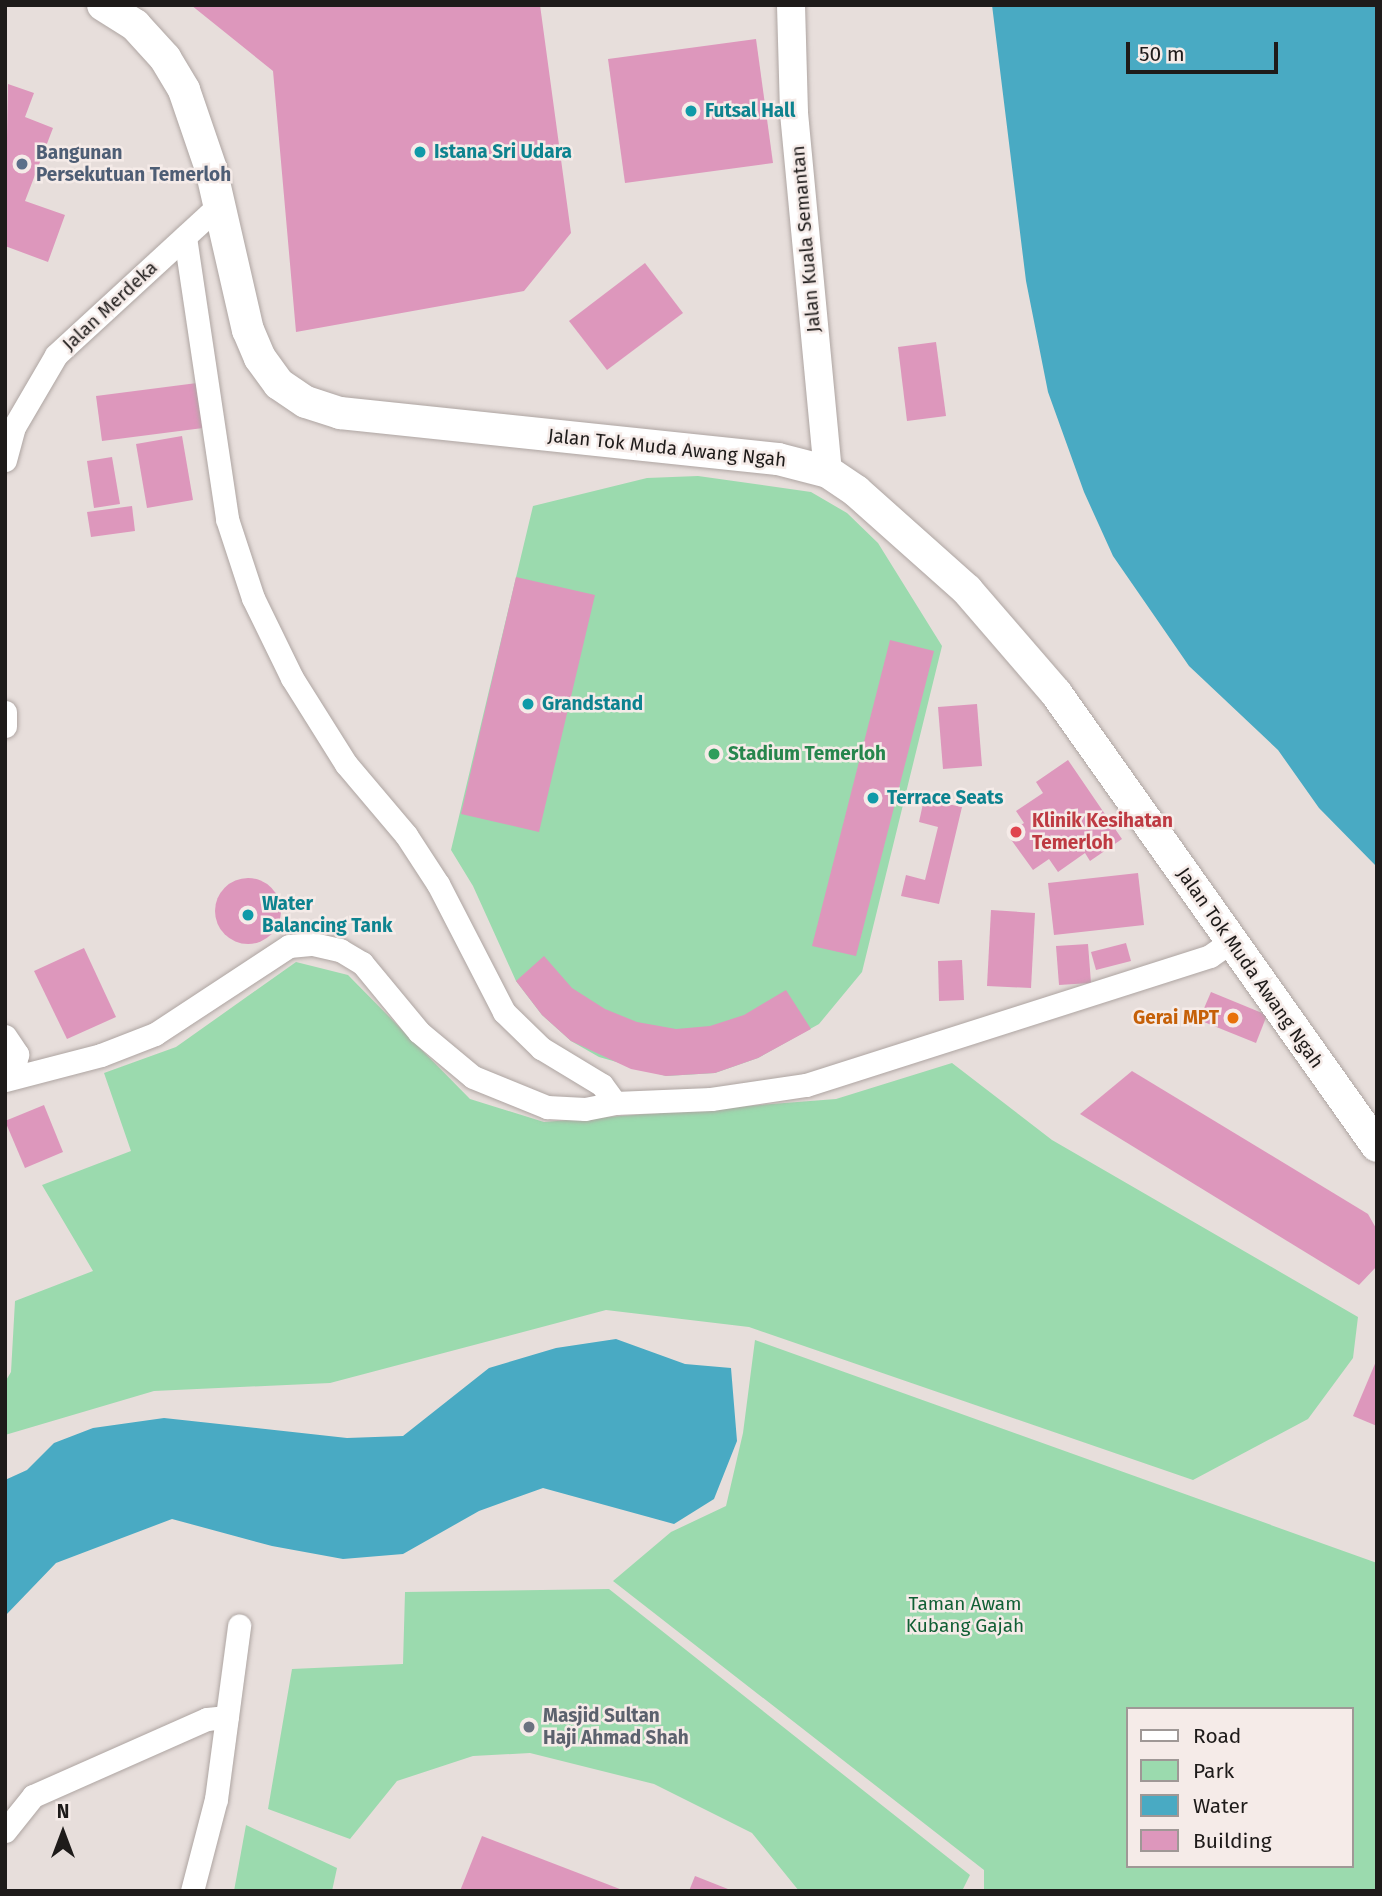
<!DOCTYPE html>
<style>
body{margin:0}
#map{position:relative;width:1382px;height:1896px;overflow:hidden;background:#e7dedb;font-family:"Fira Sans",sans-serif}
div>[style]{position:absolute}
.green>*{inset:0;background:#9bdaae}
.water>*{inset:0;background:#49aac3}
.building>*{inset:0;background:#dd97bc}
.round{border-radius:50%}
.roads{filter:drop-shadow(0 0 2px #aea5a2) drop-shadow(0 0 2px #aea5a2)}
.minor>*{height:23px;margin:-11.5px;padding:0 11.5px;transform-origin:11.5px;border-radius:11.5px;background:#fff}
.tertiary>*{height:28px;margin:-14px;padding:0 14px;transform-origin:14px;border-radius:14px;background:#fff}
.secondary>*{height:32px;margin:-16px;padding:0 16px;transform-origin:16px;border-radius:16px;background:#fff}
.dots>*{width:19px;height:19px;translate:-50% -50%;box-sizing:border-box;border:4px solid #f5ebe8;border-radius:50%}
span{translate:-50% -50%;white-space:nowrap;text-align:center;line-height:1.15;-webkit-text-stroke:5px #f5ebe8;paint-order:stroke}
.culture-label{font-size:19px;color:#0d838f;font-weight:700}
.left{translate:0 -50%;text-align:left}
.service-label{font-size:19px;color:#4e5e75;font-weight:700}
.street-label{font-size:19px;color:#1e1b1a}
.leisure-label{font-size:19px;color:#27864d;font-weight:700}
.health-label{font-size:19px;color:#be3a42;font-weight:700}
.food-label{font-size:19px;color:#c56008;font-weight:700}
.right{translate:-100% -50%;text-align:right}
.park-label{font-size:19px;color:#105f34}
.worship-label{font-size:19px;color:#5b616d;font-weight:700}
.frame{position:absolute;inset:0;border:7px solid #1e1b1a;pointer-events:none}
.legend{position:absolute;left:1126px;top:1707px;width:228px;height:161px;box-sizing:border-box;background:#f5ebe8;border:2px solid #9f9896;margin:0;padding:9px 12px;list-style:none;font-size:21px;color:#1e1b1a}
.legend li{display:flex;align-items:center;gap:14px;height:35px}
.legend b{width:35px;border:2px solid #9f9896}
.north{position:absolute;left:28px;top:1798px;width:70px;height:70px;-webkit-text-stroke:5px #f5ebe8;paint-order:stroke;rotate:0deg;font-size:19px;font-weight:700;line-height:28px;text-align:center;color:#1e1b1a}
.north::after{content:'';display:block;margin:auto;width:24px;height:32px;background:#1e1b1a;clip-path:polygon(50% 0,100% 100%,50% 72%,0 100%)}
.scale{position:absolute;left:1126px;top:42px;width:152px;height:32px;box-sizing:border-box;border:4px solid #1e1b1a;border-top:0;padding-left:9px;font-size:21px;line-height:24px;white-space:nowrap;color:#1e1b1a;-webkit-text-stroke:5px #f5ebe8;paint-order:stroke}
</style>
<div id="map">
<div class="green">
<div style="clip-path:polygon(698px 476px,811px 492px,847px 513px,878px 543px,942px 646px,862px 972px,819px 1024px,758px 1058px,715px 1073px,666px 1076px,599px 1057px,571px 1041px,542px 1015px,516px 981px,473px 886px,451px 850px,533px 506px,647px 478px)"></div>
<div style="clip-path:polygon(296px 962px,348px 975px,470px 1099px,544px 1122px,836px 1099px,952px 1063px,1052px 1140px,1358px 1317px,1353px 1358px,1308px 1419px,1193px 1480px,749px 1327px,606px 1310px,330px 1383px,154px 1391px,5px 1435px,5px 1382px,11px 1372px,15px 1301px,93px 1271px,42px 1185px,131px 1151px,104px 1073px,176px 1047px)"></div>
<div style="clip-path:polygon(evenodd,755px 1340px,1377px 1563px,1377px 1891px,984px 1891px,984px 1870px,613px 1581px,671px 1532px,726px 1506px,743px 1433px,755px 1340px,1128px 1709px,1352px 1709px,1352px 1866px,1128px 1866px,1128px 1709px)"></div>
<div style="clip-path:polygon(609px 1589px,970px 1875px,962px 1891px,799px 1891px,752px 1833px,654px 1784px,530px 1753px,473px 1756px,397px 1781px,350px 1839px,268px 1809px,292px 1669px,403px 1664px,405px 1592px)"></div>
<div style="clip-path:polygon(246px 1825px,337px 1868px,332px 1891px,234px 1891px)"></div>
</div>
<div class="water">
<div style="clip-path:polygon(992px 5px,1377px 5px,1377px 867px,1319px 808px,1278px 750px,1189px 666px,1113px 556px,1084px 492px,1048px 392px,1026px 281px)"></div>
<div style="clip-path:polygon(616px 1339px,685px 1364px,731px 1368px,737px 1441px,714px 1499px,674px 1524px,543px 1488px,479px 1511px,403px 1554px,343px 1559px,272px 1546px,172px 1519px,56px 1563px,5px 1616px,5px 1480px,27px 1470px,54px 1443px,93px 1428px,164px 1418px,347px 1438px,403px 1436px,489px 1368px,556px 1348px)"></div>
</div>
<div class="building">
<div style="clip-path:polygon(191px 5px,540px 5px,571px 233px,524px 291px,296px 332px,273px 71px)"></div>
<div style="clip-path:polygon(756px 39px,773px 163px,625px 183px,608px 59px)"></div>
<div style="clip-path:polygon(8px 84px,34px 93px,25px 117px,53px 128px,25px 201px,65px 215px,48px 262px,5px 246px)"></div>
<div style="clip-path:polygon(645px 263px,683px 313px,607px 370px,569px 321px)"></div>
<div style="clip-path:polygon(936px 342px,946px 416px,907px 421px,898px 347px)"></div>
<div style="clip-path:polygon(197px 383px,203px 428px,102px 441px,96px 396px)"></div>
<div style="clip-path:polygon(182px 436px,193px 500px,147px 508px,136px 444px)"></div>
<div style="clip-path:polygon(112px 457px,120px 504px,94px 508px,87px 461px)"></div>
<div style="clip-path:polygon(132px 506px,135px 531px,91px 537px,87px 512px)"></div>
<div style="clip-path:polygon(516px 577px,595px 595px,539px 832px,461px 814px)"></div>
<div style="clip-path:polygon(890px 640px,934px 651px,856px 956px,812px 946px)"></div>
<div style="clip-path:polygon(977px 704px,982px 766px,943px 769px,938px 707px)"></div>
<div style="clip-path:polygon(1068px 760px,1122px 839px,1090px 861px,1085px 853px,1058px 872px,1049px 859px,1033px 870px,1007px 834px,1024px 823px,1016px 811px,1043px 793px,1036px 782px)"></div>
<div style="clip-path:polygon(924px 799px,962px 807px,939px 904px,901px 896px,906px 875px,925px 880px,938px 827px,919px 822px)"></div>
<div style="clip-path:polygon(1138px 873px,1144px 925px,1054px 935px,1048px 883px)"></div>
<div class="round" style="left:215px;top:878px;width:66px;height:66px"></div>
<div style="clip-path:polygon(991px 910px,1035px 913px,1031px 988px,987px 986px)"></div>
<div style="clip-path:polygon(1126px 943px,1131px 961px,1096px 970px,1091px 952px)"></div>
<div style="clip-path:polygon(1088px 944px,1091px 983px,1059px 985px,1056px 946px)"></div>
<div style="clip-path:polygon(84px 948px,116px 1017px,67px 1039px,34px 971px)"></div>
<div style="clip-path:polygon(544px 956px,572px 988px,605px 1009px,637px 1022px,676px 1029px,710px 1026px,744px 1015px,786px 990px,811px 1029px,758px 1058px,715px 1073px,666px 1076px,631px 1069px,571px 1041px,542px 1015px,516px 981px)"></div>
<div style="clip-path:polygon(962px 960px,964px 1000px,939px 1001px,938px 961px)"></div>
<div style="clip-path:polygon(1211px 992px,1267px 1015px,1256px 1043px,1199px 1020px)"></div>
<div style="clip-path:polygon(1132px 1071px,1368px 1214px,1377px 1230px,1377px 1266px,1359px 1285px,1080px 1114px)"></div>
<div style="clip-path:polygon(44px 1105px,63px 1152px,25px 1168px,5px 1121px)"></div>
<div style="clip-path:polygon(1377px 1359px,1377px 1426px,1353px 1416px)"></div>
<div style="clip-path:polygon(482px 1836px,625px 1891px,460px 1891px)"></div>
<div style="clip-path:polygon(695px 1876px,733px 1891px,689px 1891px)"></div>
</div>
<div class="roads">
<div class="minor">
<div style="left:185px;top:237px;width:285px;rotate:81.5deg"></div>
<div style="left:227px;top:519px;width:83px;rotate:71.8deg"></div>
<div style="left:253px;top:598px;width:89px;rotate:64deg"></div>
<div style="left:292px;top:678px;width:102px;rotate:57.9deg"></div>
<div style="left:346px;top:764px;width:93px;rotate:49.8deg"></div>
<div style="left:406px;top:835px;width:59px;rotate:56.9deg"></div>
<div style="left:438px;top:884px;width:144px;rotate:62.7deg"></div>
<div style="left:504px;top:1012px;width:52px;rotate:44.2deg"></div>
<div style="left:541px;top:1048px;width:71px;rotate:31.2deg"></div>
<div style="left:602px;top:1085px;width:22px;rotate:54deg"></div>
<div style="left:5px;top:460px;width:34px;rotate:-75deg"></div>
<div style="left:14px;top:427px;width:83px;rotate:-59.7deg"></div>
<div style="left:56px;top:355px;width:222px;rotate:-42.6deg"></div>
<div style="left:5px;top:712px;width:14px;rotate:90deg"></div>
<div style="left:5px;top:1036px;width:22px;rotate:56deg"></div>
<div style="left:17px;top:1054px;width:16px;rotate:101deg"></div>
<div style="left:14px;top:1070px;width:12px;rotate:138deg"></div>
<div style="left:5px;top:1080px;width:99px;rotate:-14.6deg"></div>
<div style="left:101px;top:1055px;width:58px;rotate:-21.3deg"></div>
<div style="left:155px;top:1034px;width:160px;rotate:-33.3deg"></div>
<div style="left:289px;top:946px;width:24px;rotate:-5deg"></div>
<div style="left:313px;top:944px;width:28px;rotate:13deg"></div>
<div style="left:340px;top:950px;width:26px;rotate:31deg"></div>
<div style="left:362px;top:963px;width:89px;rotate:50.4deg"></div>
<div style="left:419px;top:1032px;width:70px;rotate:39.8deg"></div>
<div style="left:473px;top:1077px;width:80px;rotate:22.1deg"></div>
<div style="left:547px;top:1107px;width:38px;rotate:3deg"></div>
<div style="left:585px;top:1109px;width:31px;rotate:-11deg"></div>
<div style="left:615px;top:1103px;width:96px;rotate:-2.4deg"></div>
<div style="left:711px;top:1099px;width:96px;rotate:-8.4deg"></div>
<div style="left:806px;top:1085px;width:424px;rotate:-17.7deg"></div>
<div style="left:1210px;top:956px;width:24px;rotate:-35deg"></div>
<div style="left:5px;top:1831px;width:45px;rotate:-51.3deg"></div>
<div style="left:33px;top:1796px;width:190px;rotate:-23.9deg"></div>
<div style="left:207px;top:1719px;width:20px;rotate:-6deg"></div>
<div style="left:192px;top:1891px;width:95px;rotate:-75.4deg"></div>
<div style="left:216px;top:1799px;width:175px;rotate:-82.4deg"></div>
</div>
<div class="tertiary">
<div style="left:791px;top:5px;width:108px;rotate:88.4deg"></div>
<div style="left:794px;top:113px;width:361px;rotate:84.6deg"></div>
</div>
<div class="secondary">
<div style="left:103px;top:5px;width:38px;rotate:32deg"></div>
<div style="left:135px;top:25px;width:45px;rotate:47.7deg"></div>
<div style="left:165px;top:58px;width:37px;rotate:59deg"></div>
<div style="left:184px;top:90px;width:83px;rotate:71.1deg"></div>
<div style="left:211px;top:169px;width:165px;rotate:77.1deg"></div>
<div style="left:248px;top:330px;width:30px;rotate:67deg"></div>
<div style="left:260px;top:358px;width:32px;rotate:54deg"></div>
<div style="left:279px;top:384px;width:32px;rotate:34deg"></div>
<div style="left:306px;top:402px;width:36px;rotate:18deg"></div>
<div style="left:340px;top:413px;width:440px;rotate:6deg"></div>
<div style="left:778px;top:459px;width:52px;rotate:14.6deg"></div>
<div style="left:828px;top:472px;width:34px;rotate:34deg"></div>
<div style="left:856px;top:491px;width:149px;rotate:41.7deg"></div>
<div style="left:967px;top:590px;width:136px;rotate:49.2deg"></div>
<div style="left:1056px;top:693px;width:555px;rotate:54.68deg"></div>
</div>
</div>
<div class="dots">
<div style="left:691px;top:111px;background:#0f9aa8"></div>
<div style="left:420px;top:152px;background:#0f9aa8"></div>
<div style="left:22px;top:164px;background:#5c6f8a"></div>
<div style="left:528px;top:704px;background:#0f9aa8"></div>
<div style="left:714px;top:754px;background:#2e9e5b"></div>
<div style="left:873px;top:798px;background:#0f9aa8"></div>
<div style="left:1016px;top:832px;background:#e0444e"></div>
<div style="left:248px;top:915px;background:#0f9aa8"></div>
<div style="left:1233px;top:1018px;background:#e8710a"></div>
<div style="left:529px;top:1727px;background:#6b7280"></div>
</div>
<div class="culture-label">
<span class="left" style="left:705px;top:111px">Futsal Hall</span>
<span class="left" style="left:434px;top:152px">Istana Sri Udara</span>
<span class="left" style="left:542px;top:704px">Grandstand</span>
<span class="left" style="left:887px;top:798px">Terrace Seats</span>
<span class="left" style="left:262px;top:915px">Water<br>Balancing Tank</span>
</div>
<div class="service-label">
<span class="left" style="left:36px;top:164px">Bangunan<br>Persekutuan Temerloh</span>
</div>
<div class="street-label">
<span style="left:806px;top:239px;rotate:-95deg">Jalan Kuala Semantan</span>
<span style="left:110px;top:306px;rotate:-43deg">Jalan Merdeka</span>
<span style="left:667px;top:448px;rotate:6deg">Jalan Tok Muda Awang Ngah</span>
<span style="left:1250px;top:968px;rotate:55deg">Jalan Tok Muda Awang Ngah</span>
</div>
<div class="leisure-label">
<span class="left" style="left:728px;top:754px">Stadium Temerloh</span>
</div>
<div class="health-label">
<span class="left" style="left:1032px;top:832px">Klinik Kesihatan<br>Temerloh</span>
</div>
<div class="food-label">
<span class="right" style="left:1219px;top:1018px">Gerai MPT</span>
</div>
<div class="park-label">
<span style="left:965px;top:1615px">Taman Awam<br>Kubang Gajah</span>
</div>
<div class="worship-label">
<span class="left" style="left:543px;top:1727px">Masjid Sultan<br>Haji Ahmad Shah</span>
</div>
<div class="frame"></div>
<ul class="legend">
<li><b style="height:9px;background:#fff"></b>Road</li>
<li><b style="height:19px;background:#9bdaae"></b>Park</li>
<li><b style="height:19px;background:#49aac3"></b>Water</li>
<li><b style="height:19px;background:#dd97bc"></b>Building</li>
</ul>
<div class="north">N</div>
<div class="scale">50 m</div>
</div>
